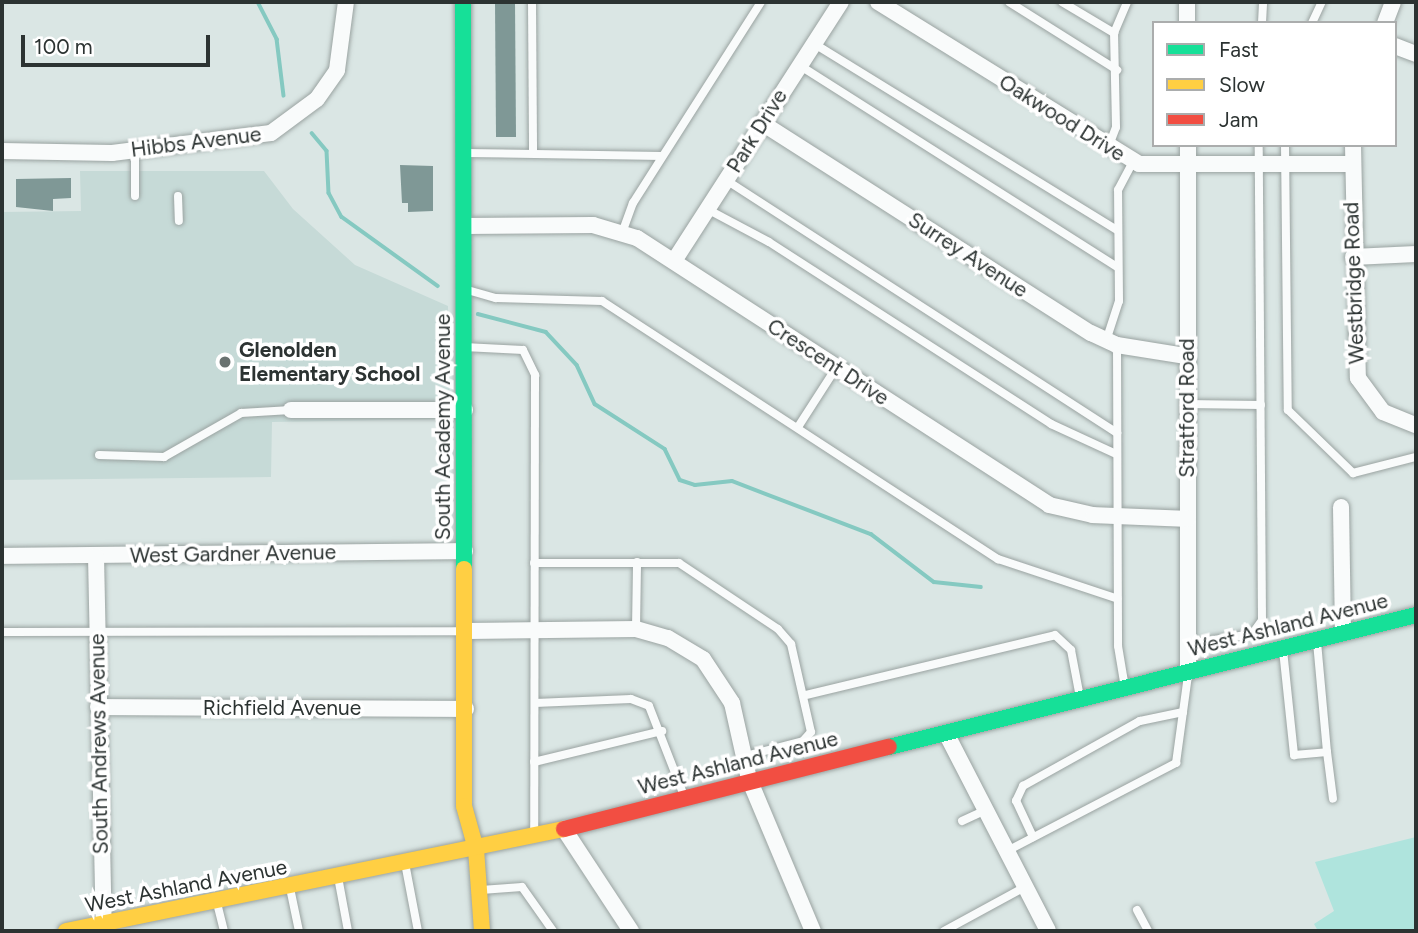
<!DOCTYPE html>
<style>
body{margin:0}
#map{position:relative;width:1418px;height:933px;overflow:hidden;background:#dae6e4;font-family:Figtree,sans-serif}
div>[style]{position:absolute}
.built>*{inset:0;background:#c6dad7}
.green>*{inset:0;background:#afe4dd}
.stream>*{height:3.5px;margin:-1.75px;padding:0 1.75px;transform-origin:1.75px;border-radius:1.75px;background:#85c9c1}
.building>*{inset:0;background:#7f9896}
.roads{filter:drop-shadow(0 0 2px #9aa3a1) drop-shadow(0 0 2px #9aa3a1)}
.lane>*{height:8px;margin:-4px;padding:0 4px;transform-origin:4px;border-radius:4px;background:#f9fbfb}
.street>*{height:16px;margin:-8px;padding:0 8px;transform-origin:8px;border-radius:8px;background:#f9fbfb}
.fast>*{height:16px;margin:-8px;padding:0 8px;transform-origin:8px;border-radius:8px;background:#16e098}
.slow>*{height:16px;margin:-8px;padding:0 8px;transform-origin:8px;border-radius:8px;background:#ffcf43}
.jam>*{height:16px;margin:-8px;padding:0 8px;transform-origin:8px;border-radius:8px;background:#f24e42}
.dots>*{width:19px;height:19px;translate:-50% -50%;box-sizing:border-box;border:4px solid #fff;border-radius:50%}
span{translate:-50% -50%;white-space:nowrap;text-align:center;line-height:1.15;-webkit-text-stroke:7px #fff;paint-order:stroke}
.street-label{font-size:21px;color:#2c3332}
.poi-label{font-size:21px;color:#2c3332;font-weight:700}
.left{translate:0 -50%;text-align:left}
.frame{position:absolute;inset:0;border:4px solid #2c3332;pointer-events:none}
.legend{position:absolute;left:1152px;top:21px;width:245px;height:126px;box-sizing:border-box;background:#fff;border:2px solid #abadad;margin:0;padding:9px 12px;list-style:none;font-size:21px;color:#2c3332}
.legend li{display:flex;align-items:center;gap:14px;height:35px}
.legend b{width:35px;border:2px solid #abadad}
.scale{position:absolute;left:21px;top:35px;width:189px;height:32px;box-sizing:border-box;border:4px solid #2c3332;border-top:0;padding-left:9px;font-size:21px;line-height:24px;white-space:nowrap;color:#2c3332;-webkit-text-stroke:5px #fff;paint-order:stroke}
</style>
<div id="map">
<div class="built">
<div style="clip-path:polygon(80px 171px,264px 171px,293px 209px,355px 265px,448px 306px,450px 419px,272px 422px,271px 477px,2px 480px,2px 212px,81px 211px)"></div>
</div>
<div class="green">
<div style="clip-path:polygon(1416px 837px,1416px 931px,1318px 931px,1314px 924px,1334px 911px,1315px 862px)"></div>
</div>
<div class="stream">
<div style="left:258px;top:2px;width:42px;rotate:62.8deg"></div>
<div style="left:277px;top:39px;width:57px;rotate:83deg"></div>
<div style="left:312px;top:133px;width:23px;rotate:50deg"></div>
<div style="left:327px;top:151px;width:42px;rotate:87.3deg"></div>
<div style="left:329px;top:193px;width:27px;rotate:62deg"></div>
<div style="left:342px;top:217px;width:118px;rotate:35.7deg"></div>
<div style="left:478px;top:314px;width:70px;rotate:14.8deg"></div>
<div style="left:546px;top:332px;width:45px;rotate:46.8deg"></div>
<div style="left:577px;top:365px;width:43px;rotate:65.2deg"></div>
<div style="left:595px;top:404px;width:83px;rotate:32.7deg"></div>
<div style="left:665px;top:449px;width:34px;rotate:64deg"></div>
<div style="left:680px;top:480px;width:16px;rotate:18deg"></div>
<div style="left:695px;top:485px;width:37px;rotate:-6deg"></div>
<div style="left:732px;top:481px;width:149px;rotate:20.9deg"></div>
<div style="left:871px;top:534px;width:79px;rotate:37.3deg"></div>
<div style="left:934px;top:582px;width:47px;rotate:6.1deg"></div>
</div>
<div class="building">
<div style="clip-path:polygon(495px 2px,515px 2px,516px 137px,496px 137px)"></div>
<div style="clip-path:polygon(400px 165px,433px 166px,433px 211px,408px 212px,408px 203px,402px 203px)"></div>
<div style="clip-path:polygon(71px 178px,71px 198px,53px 199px,53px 211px,16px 207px,16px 179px)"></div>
</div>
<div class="roads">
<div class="lane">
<div style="left:532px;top:2px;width:151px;rotate:89.6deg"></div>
<div style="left:1009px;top:2px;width:128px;rotate:32.2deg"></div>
<div style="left:1062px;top:2px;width:61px;rotate:30.8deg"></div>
<div style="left:1262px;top:23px;width:21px;rotate:-87deg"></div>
<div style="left:1312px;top:23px;width:23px;rotate:-65deg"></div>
<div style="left:813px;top:43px;width:357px;rotate:31.6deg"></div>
<div style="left:799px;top:65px;width:377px;rotate:32.4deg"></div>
<div style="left:1285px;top:145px;width:265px;rotate:89.4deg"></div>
<div style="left:1288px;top:410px;width:91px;rotate:44.1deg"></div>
<div style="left:1353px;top:473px;width:65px;rotate:-14.3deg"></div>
<div style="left:1108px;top:148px;width:22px;rotate:-69deg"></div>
<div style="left:1116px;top:127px;width:94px;rotate:-91.2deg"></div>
<div style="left:1114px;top:33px;width:34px;rotate:-67deg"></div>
<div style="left:135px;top:151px;width:45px;rotate:90deg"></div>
<div style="left:466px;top:153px;width:196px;rotate:0.9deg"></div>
<div style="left:726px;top:180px;width:466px;rotate:32.9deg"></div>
<div style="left:178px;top:196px;width:25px;rotate:88deg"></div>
<div style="left:707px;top:209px;width:70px;rotate:28deg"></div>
<div style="left:769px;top:242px;width:336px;rotate:32.8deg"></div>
<div style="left:1051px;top:424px;width:72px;rotate:24.8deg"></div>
<div style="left:622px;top:233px;width:32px;rotate:-70deg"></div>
<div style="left:633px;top:203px;width:238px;rotate:-57.5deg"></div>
<div style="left:464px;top:289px;width:33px;rotate:16deg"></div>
<div style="left:496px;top:298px;width:106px;rotate:1.6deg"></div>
<div style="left:602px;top:301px;width:473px;rotate:33.1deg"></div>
<div style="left:998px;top:559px;width:126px;rotate:18.4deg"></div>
<div style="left:1106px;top:341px;width:42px;rotate:-72deg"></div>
<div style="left:1119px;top:301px;width:111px;rotate:-90.5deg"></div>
<div style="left:1118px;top:190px;width:32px;rotate:-62deg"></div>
<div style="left:1117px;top:345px;width:301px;rotate:89.8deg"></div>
<div style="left:1118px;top:646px;width:43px;rotate:80.5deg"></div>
<div style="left:464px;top:347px;width:59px;rotate:2.9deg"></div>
<div style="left:523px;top:350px;width:28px;rotate:64deg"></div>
<div style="left:535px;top:375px;width:458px;rotate:90.1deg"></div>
<div style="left:1186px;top:404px;width:75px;rotate:0.8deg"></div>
<div style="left:798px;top:427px;width:70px;rotate:-57.2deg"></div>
<div style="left:99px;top:455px;width:65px;rotate:1.8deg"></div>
<div style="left:164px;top:457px;width:89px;rotate:-29.7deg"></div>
<div style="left:241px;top:413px;width:50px;rotate:-3.4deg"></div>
<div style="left:534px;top:563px;width:145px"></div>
<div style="left:679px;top:563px;width:119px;rotate:33.7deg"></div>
<div style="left:778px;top:629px;width:20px;rotate:49deg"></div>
<div style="left:791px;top:644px;width:90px;rotate:77.2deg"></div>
<div style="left:811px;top:732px;width:12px;rotate:132deg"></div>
<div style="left:803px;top:741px;width:59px;rotate:165.3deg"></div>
<div style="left:636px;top:629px;width:67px;rotate:-89.1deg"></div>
<div style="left:2px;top:632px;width:462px;rotate:-0.1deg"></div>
<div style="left:1188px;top:644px;width:65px;rotate:-8.9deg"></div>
<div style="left:1252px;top:634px;width:17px;rotate:-54deg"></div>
<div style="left:1262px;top:620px;width:475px;rotate:-90.4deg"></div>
<div style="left:1283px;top:650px;width:106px;rotate:84deg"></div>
<div style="left:1294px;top:755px;width:33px;rotate:-5deg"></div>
<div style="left:1327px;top:752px;width:109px;rotate:-95.2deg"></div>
<div style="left:806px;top:695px;width:256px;rotate:-13.5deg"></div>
<div style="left:1055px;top:635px;width:22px;rotate:43deg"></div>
<div style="left:1071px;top:650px;width:48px;rotate:79.2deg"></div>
<div style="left:535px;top:703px;width:96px;rotate:-2.4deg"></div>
<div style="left:631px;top:699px;width:19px;rotate:21deg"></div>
<div style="left:649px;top:706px;width:97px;rotate:68.7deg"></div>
<div style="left:1327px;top:752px;width:47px;rotate:82.7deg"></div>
<div style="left:534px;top:762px;width:132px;rotate:-13.6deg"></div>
<div style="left:962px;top:821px;width:26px;rotate:-25deg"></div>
<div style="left:1033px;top:837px;width:40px;rotate:-115deg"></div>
<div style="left:1016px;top:801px;width:17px;rotate:-65deg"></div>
<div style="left:1023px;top:786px;width:134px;rotate:-29.1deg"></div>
<div style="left:1140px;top:721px;width:44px;rotate:-11.8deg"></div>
<div style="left:1007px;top:851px;width:191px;rotate:-27.5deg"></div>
<div style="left:1176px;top:763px;width:89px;rotate:-82.2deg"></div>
<div style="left:405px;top:863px;width:69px;rotate:79.2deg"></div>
<div style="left:338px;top:877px;width:55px;rotate:79.5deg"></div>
<div style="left:290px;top:888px;width:44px;rotate:78.2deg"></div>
<div style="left:481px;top:890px;width:41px;rotate:-4.2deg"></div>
<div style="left:522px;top:887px;width:54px;rotate:54.8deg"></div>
<div style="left:217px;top:903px;width:29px;rotate:76deg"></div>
<div style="left:1137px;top:910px;width:24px;rotate:62deg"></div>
<div style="left:944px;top:931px;width:92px;rotate:-28.5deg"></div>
</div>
<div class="street">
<div style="left:878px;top:2px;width:307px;rotate:31.8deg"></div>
<div style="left:1139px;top:164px;width:212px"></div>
<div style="left:1187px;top:2px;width:21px;rotate:90deg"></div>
<div style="left:1385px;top:23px;width:22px;rotate:-69deg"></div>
<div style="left:1395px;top:46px;width:22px;rotate:21deg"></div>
<div style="left:762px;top:123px;width:390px;rotate:32.6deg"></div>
<div style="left:1091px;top:333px;width:29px;rotate:25deg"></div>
<div style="left:1117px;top:345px;width:70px;rotate:9.1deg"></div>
<div style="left:1188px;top:145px;width:527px;rotate:90deg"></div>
<div style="left:1353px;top:145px;width:233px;rotate:88.8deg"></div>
<div style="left:1358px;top:378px;width:42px;rotate:53.7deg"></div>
<div style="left:1383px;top:412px;width:35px;rotate:22deg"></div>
<div style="left:2px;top:151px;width:110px;rotate:1deg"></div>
<div style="left:112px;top:153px;width:160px;rotate:-7.2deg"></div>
<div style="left:271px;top:133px;width:57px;rotate:-36.5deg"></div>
<div style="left:317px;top:99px;width:35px;rotate:-55deg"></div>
<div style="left:337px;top:70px;width:69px;rotate:-82.5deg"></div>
<div style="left:464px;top:226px;width:129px;rotate:-0.4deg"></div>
<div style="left:593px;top:225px;width:46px;rotate:16.5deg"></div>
<div style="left:637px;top:238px;width:491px;rotate:32.9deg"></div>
<div style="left:1049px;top:505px;width:45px;rotate:12.8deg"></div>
<div style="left:1093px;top:515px;width:95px;rotate:2.4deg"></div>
<div style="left:1353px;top:257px;width:63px;rotate:-2.7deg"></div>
<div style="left:674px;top:261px;width:308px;rotate:-57.2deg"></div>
<div style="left:291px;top:410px;width:174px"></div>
<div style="left:1341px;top:507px;width:126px;rotate:89.1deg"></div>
<div style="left:2px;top:556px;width:463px;rotate:-0.6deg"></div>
<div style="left:96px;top:556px;width:375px;rotate:88.8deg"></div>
<div style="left:467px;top:631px;width:169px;rotate:-0.7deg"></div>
<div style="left:636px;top:629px;width:33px;rotate:16deg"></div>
<div style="left:668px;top:638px;width:41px;rotate:31deg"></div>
<div style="left:703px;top:659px;width:53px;rotate:56.6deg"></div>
<div style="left:732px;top:703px;width:78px;rotate:77.4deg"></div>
<div style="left:749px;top:779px;width:165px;rotate:67.2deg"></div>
<div style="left:98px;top:707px;width:368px;rotate:0.3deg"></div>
<div style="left:947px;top:735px;width:220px;rotate:62.7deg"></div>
<div style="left:564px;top:829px;width:122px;rotate:56.7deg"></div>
</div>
<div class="fast">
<div style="left:463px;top:2px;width:567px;rotate:89.9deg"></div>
<div style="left:889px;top:747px;width:543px;rotate:-14.06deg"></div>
</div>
<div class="slow">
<div style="left:464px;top:569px;width:237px;rotate:90deg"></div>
<div style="left:464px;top:806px;width:45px;rotate:74.4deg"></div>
<div style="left:476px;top:849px;width:82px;rotate:85.8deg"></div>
<div style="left:66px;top:931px;width:508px;rotate:-11.58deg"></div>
</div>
<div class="jam">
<div style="left:564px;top:829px;width:335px;rotate:-14.2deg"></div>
</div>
</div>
<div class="dots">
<div style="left:225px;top:362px;background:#697270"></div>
</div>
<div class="street-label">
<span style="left:1062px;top:118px;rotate:32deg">Oakwood Drive</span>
<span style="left:757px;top:131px;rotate:-58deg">Park Drive</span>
<span style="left:196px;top:142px;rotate:-7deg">Hibbs Avenue</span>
<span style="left:968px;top:255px;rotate:33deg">Surrey Avenue</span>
<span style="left:1354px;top:283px;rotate:-92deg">Westbridge Road</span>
<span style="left:828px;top:362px;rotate:33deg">Crescent Drive</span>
<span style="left:1187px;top:408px;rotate:-90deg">Stratford Road</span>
<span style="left:443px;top:427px;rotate:-90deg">South Academy Avenue</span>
<span style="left:233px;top:554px;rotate:-1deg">West Gardner Avenue</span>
<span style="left:1288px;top:625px;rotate:-14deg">West Ashland Avenue</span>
<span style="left:282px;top:708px">Richfield Avenue</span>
<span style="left:99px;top:744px;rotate:-91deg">South Andrews Avenue</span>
<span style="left:738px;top:763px;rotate:-14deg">West Ashland Avenue</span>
<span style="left:186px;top:886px;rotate:-11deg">West Ashland Avenue</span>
</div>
<div class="poi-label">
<span class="left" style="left:239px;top:362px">Glenolden<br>Elementary School</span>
</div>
<div class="frame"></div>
<ul class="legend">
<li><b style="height:9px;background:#16e098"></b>Fast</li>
<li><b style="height:9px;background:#ffcf43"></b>Slow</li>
<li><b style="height:9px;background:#f24e42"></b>Jam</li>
</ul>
<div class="scale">100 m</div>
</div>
